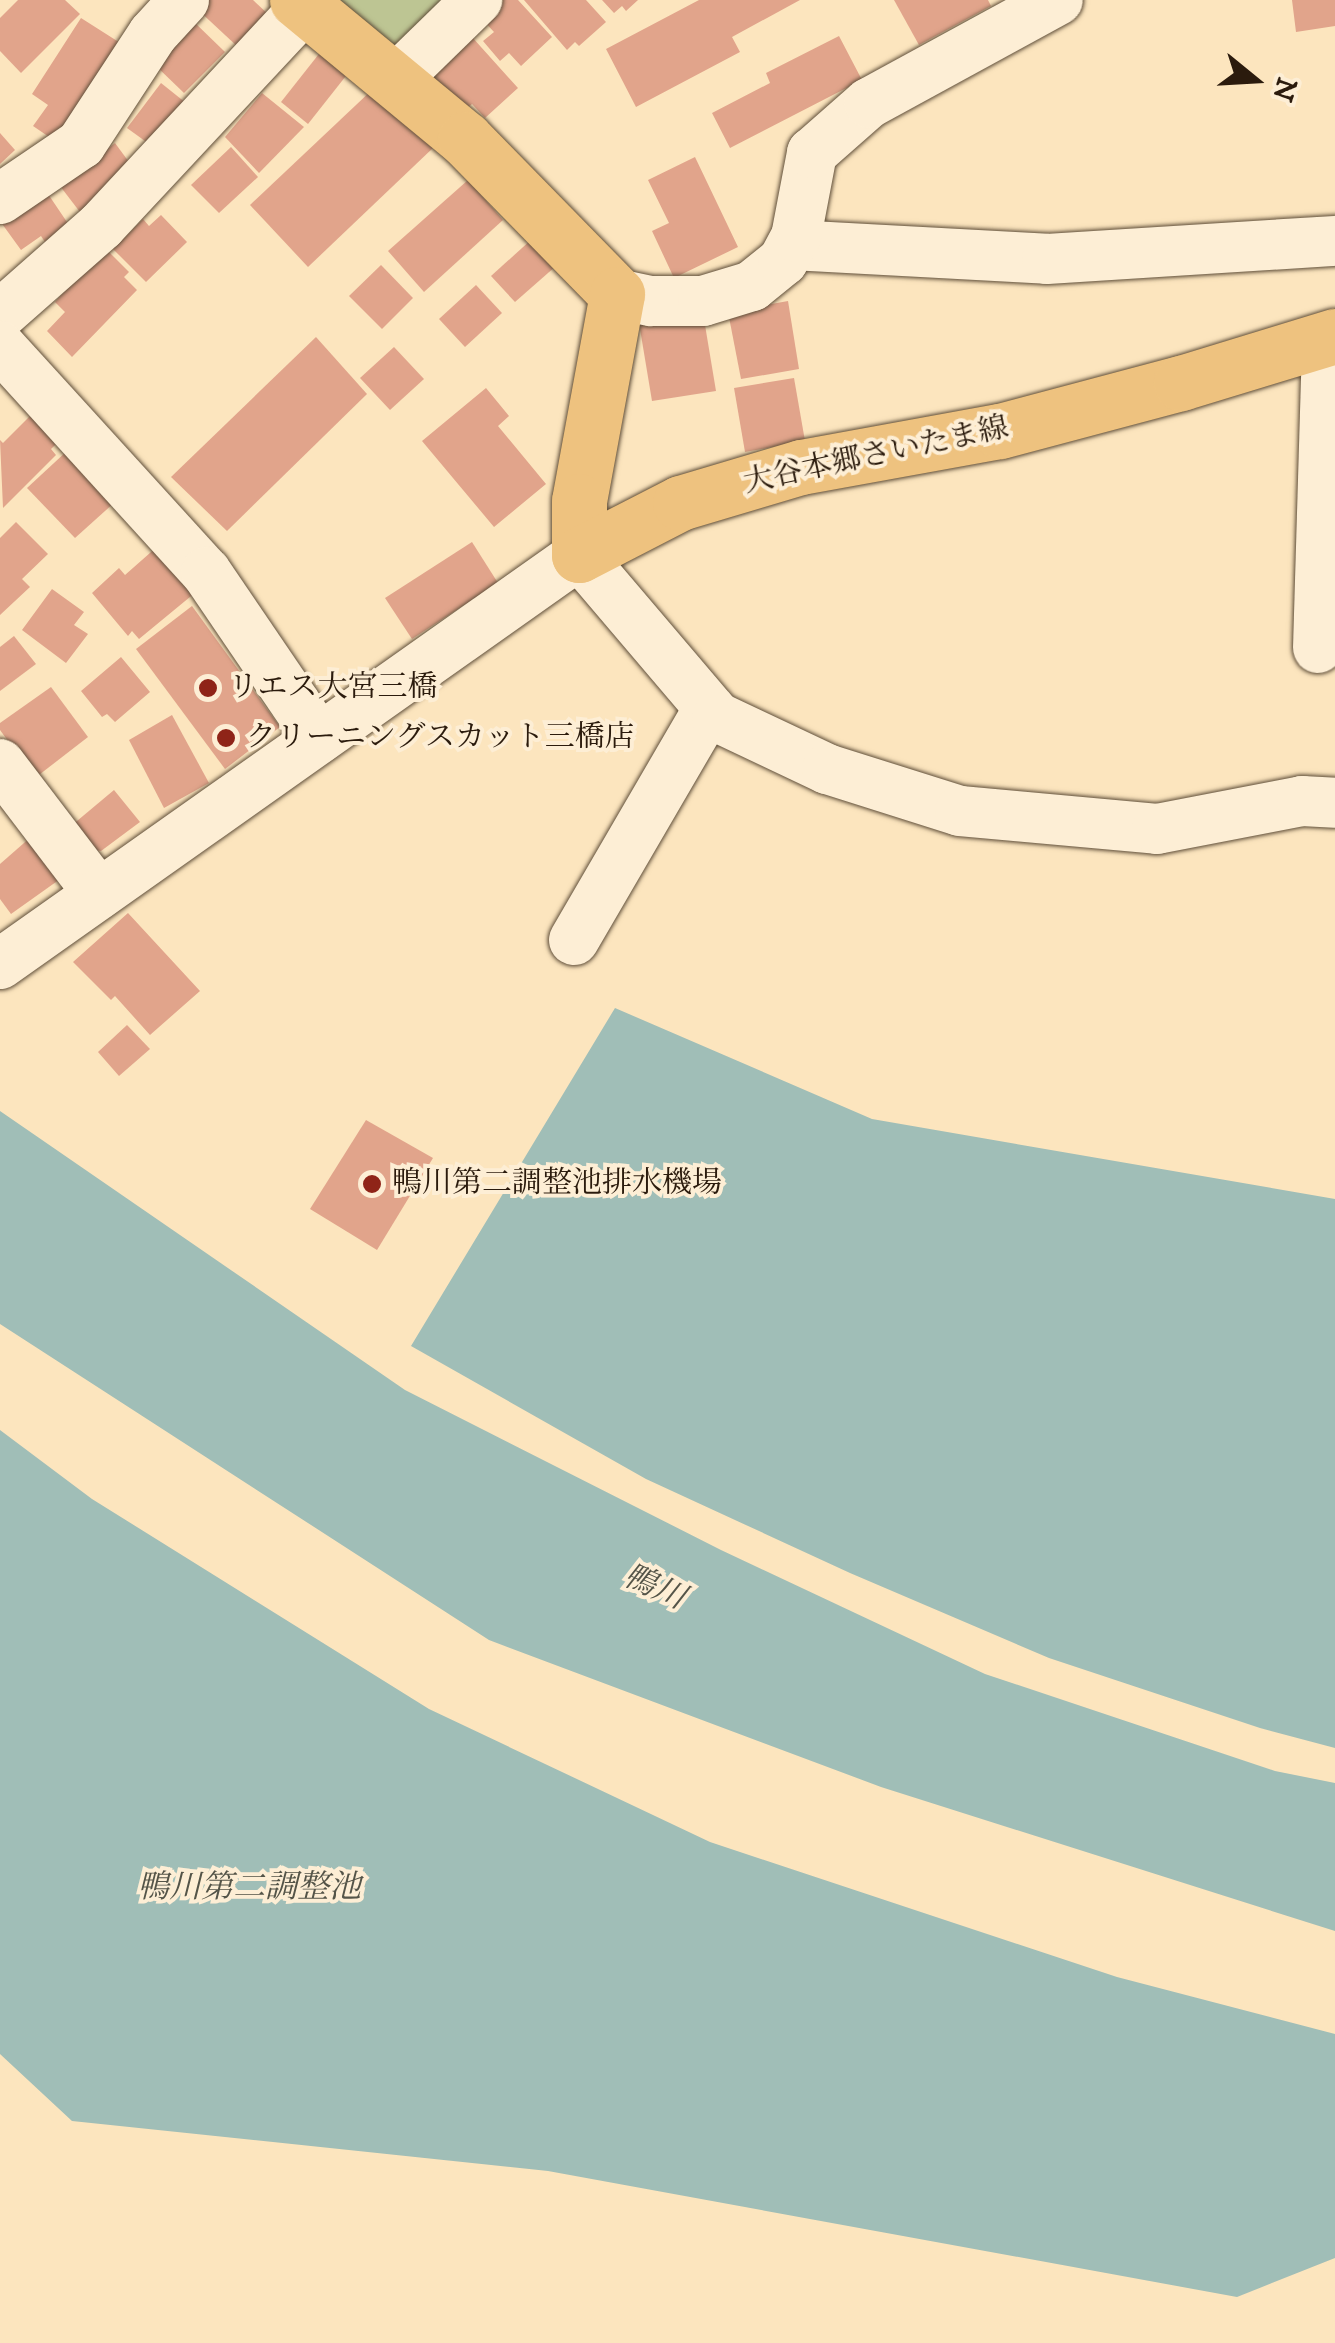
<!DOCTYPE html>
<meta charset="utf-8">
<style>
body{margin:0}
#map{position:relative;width:1335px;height:2343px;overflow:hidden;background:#fce5be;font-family:"IM FELL DW Pica","Noto Serif JP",serif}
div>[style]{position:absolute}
.green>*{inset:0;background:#bdc593}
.water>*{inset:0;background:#a0beb7}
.building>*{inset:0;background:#e1a48b}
.roads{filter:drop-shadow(0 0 2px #5f4e39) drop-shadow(0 0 2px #5f4e39)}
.minor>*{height:50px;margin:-25px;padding:0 25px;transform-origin:25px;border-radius:25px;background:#fdeed5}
.major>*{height:55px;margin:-27.5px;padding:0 27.5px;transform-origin:27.5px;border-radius:27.5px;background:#eec27f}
.dots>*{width:28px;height:28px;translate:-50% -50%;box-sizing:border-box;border:5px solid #fdeed5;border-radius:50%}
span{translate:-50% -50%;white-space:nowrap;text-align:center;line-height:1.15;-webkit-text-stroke:8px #fdeed5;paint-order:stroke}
.street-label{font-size:30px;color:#2b1b0d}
.poi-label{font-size:30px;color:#2b1b0d}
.left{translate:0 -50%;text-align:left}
.water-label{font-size:32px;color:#545448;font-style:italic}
.north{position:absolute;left:1205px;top:30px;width:100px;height:100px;-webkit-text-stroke:8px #fdeed5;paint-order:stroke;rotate:108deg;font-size:28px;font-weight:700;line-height:40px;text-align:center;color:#2b1b0d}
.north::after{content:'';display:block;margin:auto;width:35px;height:45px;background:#2b1b0d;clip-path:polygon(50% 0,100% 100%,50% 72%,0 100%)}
</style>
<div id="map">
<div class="green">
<div style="clip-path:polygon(335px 0,452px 0,395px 53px)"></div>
</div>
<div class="water">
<div style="clip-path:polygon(615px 1008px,872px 1119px,1335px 1199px,1335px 1748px,1260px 1728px,1049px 1658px,850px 1573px,646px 1479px,411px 1346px)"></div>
<div style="clip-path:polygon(0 1111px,405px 1390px,721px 1550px,985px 1674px,1275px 1771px,1335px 1783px,1335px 1931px,881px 1787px,489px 1640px,0 1324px)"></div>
<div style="clip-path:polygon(0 1430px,92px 1499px,429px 1709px,710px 1842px,1117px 1977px,1335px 2034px,1335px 2258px,1237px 2297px,548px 2171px,72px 2121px,0 2054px)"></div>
</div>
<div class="building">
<div style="clip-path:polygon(18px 0,65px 0,80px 14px,21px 73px,0 51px,0 18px)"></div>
<div style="clip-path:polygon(203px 0,253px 0,269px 15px,239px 48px,196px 8px)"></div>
<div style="clip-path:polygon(500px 0,518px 0,552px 37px,521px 66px,509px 53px,500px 61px,483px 41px,494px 32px,481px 18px)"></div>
<div style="clip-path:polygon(524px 0,586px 0,606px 22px,579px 46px,575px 42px,567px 50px)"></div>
<div style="clip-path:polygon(602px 0,638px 0,626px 11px,622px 6px,614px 13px)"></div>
<div style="clip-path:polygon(699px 0,800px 0,732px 37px,740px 52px,636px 107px,606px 49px)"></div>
<div style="clip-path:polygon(894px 0,988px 0,991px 6px,919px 45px)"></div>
<div style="clip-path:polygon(1292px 0,1335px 0,1335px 26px,1296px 32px)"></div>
<div style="clip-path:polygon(81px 18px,125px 46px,58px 143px,33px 126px,48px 105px,32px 94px)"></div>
<div style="clip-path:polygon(192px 20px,225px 52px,184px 93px,155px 65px)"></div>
<div style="clip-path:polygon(839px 36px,862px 80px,730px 148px,712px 113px,770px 83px,766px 73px)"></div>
<div style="clip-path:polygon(472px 37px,518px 88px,485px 118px,472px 104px,464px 111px,429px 74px)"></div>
<div style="clip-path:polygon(326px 45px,353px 67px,308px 124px,281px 102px)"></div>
<div style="clip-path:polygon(161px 83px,186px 103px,156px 149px,127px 128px)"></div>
<div style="clip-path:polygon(374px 88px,434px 147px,308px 267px,250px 205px)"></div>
<div style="clip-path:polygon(262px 93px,304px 127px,259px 173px,225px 137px)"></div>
<div style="clip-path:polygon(0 133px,15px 150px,0 164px)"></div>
<div style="clip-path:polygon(115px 143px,137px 173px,83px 216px,60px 186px)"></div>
<div style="clip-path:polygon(231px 147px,258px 177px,219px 213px,191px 185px)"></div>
<div style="clip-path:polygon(695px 157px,738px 247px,674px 278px,652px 231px,669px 223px,648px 180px)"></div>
<div style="clip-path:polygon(468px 180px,503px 220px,424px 292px,388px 251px)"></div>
<div style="clip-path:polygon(46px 191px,69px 225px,45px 242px,41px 236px,21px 250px,0 221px)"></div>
<div style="clip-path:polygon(161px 215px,187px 242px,146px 282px,113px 249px,143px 219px,149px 226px)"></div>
<div style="clip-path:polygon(532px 239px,556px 266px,515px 302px,491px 276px)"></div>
<div style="clip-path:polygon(104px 247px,129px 272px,124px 277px,137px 290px,72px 357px,47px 331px,65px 312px,55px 302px)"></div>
<div style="clip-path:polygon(381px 265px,413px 298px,382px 329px,349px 296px)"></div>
<div style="clip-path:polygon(476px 285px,502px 313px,465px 347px,439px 319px)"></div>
<div style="clip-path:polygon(788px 301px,799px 369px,741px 379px,728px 312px)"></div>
<div style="clip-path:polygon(703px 313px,716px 391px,652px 401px,639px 323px)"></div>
<div style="clip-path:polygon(316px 337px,367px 394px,227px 531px,171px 477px)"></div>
<div style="clip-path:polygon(394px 347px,424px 379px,390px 410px,360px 378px)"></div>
<div style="clip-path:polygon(794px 378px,805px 441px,745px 452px,734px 388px)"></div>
<div style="clip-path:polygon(486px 388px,509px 416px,498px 426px,546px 484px,494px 527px,422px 441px)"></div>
<div style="clip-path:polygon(30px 416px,58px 442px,51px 449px,56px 455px,3px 508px,0 440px,3px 443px)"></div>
<div style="clip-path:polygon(68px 450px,115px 502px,75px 538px,27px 488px)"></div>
<div style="clip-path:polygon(16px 522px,48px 554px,22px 579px,30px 587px,0 615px,0 538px)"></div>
<div style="clip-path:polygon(472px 542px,498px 583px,412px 639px,385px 598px)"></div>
<div style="clip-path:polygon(159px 545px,196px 592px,139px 639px,132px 631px,128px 636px,92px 593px,119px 568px,125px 575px)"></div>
<div style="clip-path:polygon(52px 589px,84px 612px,74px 625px,88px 634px,66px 663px,22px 630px)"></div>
<div style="clip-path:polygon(192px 606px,280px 727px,225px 769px,136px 649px)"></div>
<div style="clip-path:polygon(14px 636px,36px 664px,0 691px,0 647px)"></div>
<div style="clip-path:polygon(121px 657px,150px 692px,115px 722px,107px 714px,102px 717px,81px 691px)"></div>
<div style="clip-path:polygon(51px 687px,88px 737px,35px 778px,0 730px,0 723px)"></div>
<div style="clip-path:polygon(172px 715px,209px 783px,164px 808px,129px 740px)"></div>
<div style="clip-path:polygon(114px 790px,140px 822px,101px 851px,84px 848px,71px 826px)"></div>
<div style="clip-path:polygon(32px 836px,63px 877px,11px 914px,0 899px,0 864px)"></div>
<div style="clip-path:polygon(128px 913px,200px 991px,150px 1035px,115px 996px,111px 1000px,73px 962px)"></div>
<div style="clip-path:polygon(127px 1025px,150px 1049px,119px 1076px,98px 1052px)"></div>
<div style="clip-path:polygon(366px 1120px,433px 1158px,377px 1250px,310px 1209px)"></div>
</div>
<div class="roads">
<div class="minor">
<div style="left:395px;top:80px;width:115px;rotate:-44.3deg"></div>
<div style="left:0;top:199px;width:98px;rotate:-34.2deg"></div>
<div style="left:81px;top:144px;width:131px;rotate:-56.8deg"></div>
<div style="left:153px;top:34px;width:46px;rotate:-47.6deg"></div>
<div style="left:792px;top:245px;width:255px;rotate:3.1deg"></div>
<div style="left:1047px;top:259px;width:289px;rotate:-3.6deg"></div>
<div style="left:617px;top:294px;width:35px;rotate:12deg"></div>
<div style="left:651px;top:301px;width:52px"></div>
<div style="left:703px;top:301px;width:51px;rotate:-17deg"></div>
<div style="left:752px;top:286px;width:40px;rotate:-39deg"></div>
<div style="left:783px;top:261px;width:27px;rotate:-62deg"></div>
<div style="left:796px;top:237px;width:86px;rotate:-79.2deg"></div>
<div style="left:812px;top:153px;width:76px;rotate:-41.3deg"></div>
<div style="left:869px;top:103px;width:215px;rotate:-28.6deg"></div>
<div style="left:0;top:315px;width:135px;rotate:-41.4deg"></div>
<div style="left:101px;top:226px;width:299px;rotate:-47deg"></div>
<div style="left:0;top:346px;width:306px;rotate:47.7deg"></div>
<div style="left:206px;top:572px;width:201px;rotate:55.8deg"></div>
<div style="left:1318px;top:648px;width:309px;rotate:-88.3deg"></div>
<div style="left:0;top:764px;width:163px;rotate:52.7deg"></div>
<div style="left:574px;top:940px;width:268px;rotate:-59.8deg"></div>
<div style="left:0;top:964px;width:709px;rotate:-35.24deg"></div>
<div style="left:579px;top:555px;width:213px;rotate:49.6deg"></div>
<div style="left:717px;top:717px;width:122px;rotate:25.3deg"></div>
<div style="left:827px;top:769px;width:139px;rotate:17.5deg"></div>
<div style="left:960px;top:811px;width:198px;rotate:5.2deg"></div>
<div style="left:1157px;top:829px;width:148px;rotate:-10.9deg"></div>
<div style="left:1302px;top:801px;width:33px;rotate:3deg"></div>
</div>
<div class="major">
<div style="left:297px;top:0;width:218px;rotate:39.6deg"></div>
<div style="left:465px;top:139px;width:217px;rotate:45.6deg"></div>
<div style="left:617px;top:294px;width:210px;rotate:100.4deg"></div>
<div style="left:579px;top:501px;width:54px;rotate:90deg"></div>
<div style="left:579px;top:555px;width:114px;rotate:-27.2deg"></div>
<div style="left:680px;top:503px;width:126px;rotate:-16.6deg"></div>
<div style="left:801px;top:467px;width:202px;rotate:-10.3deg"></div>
<div style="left:1000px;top:431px;width:187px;rotate:-14.9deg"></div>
<div style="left:1181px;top:383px;width:161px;rotate:-17deg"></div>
</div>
</div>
<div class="dots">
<div style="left:208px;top:688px;background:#8f2418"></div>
<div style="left:226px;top:738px;background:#8f2418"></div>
<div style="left:372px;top:1184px;background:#8f2418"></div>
</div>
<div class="street-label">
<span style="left:876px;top:456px;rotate:-12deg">大谷本郷さいたま線</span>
</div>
<div class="poi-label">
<span class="left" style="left:228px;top:688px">リエス大宮三橋</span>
<span class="left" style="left:246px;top:738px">クリーニングスカット三橋店</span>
<span class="left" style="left:392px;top:1184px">鴨川第二調整池排水機場</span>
</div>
<div class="water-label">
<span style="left:654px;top:1588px;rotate:24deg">鴨川</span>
<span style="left:249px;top:1888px">鴨川第二調整池</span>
</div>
<div class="north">N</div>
</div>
